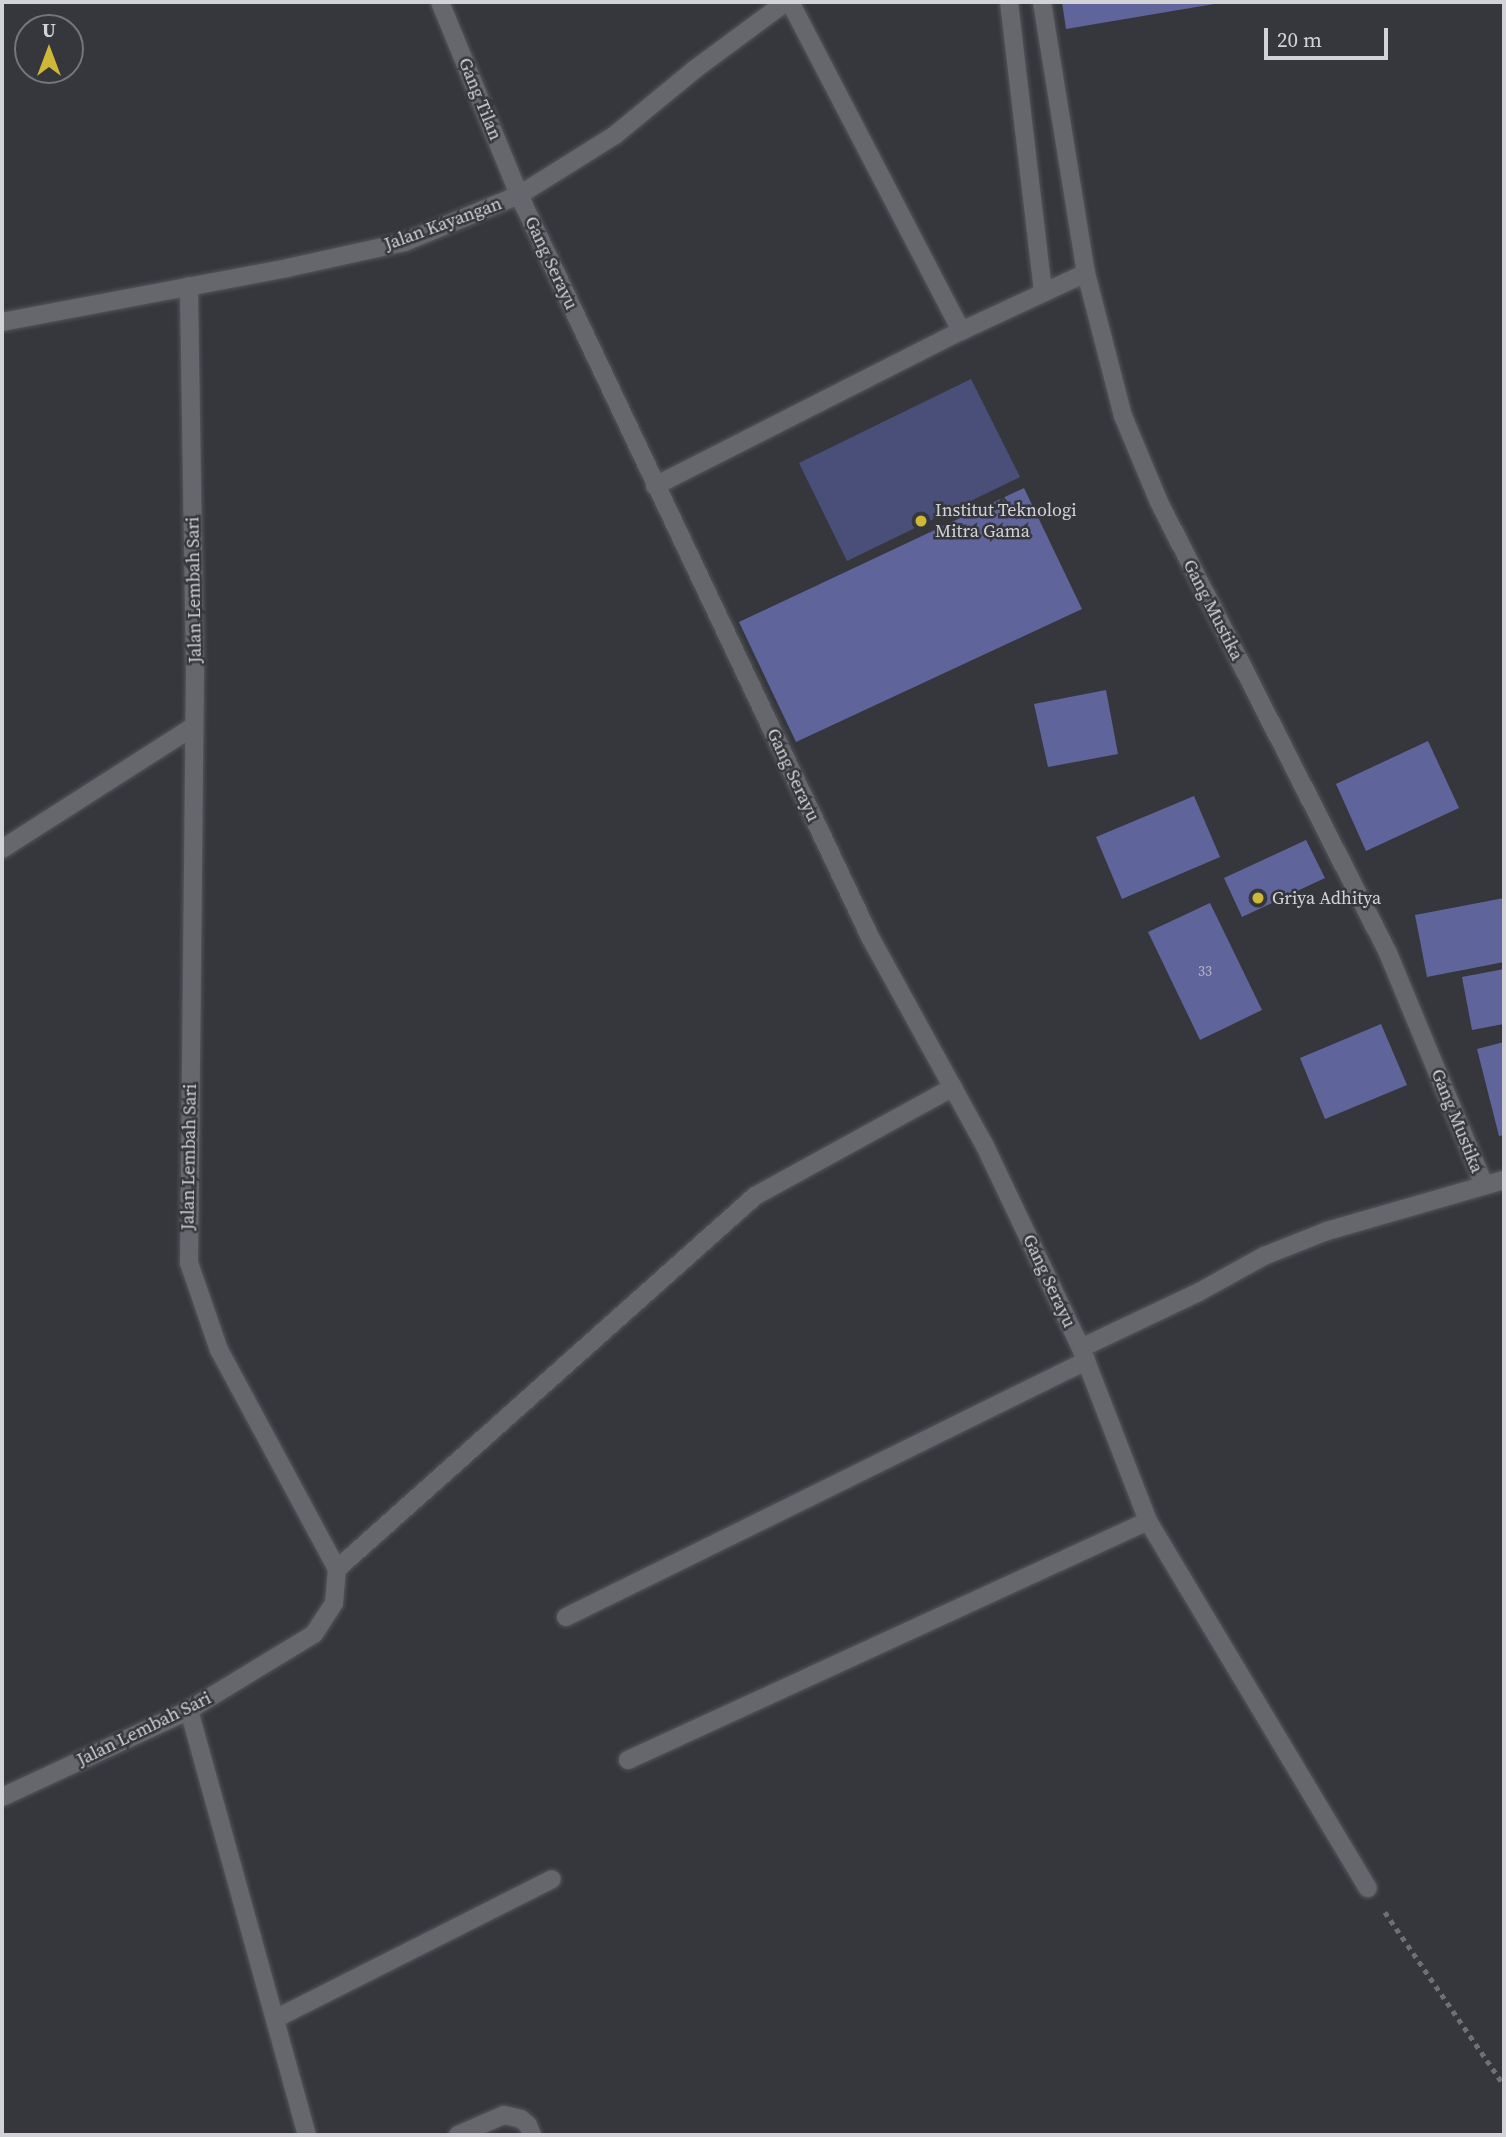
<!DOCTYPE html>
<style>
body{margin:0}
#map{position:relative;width:1506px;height:2137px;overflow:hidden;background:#36373d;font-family:"Source Serif 4",serif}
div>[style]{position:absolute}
.green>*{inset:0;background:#4a4f79}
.building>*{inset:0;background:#5f649b}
.path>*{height:4.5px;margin-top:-2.25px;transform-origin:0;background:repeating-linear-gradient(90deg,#6f7075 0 5px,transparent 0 10px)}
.roads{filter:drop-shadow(0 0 2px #54555a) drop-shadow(0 0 2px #54555a)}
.minor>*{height:18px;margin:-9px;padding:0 9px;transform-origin:9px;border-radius:9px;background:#66676d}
.dots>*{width:19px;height:19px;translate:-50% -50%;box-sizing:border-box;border:4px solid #36373d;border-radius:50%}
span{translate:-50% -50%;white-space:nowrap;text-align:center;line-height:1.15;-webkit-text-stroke:5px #36373d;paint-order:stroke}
.number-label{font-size:14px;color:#b6b7c8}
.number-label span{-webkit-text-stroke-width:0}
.street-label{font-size:18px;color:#d3d3d7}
.poi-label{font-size:18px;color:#d3d3d7}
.left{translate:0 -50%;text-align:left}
.frame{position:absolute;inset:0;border:4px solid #d3d3d7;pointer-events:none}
.north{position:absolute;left:14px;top:14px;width:70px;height:70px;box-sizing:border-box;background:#36373d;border:2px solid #75757b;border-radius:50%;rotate:0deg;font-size:19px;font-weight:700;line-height:28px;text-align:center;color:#d3d3d7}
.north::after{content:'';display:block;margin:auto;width:24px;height:32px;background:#cfb837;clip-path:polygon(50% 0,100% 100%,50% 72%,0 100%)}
.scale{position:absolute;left:1264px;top:28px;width:124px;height:32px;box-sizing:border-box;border:4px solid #d3d3d7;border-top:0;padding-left:9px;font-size:21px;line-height:24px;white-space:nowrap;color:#d3d3d7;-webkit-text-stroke:5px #36373d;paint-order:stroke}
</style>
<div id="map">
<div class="green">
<div style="clip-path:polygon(971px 379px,1020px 477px,847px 561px,799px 463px)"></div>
</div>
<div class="building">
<div style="clip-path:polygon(1062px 2px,1220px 2px,1220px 3px,1066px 29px)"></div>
<div style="clip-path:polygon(1024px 488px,1082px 609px,796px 742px,739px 622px)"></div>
<div style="clip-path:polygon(1106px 690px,1118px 754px,1048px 767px,1034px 704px)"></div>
<div style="clip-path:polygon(1428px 741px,1459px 808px,1366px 851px,1336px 784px)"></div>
<div style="clip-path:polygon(1194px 796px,1220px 857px,1122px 899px,1096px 837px)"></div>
<div style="clip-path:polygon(1306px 840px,1325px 878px,1242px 917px,1224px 878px)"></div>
<div style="clip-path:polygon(1504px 898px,1504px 962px,1427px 977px,1415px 915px)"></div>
<div style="clip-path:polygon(1210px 903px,1262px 1010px,1200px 1040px,1148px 932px)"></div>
<div style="clip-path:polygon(1504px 969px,1504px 1024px,1472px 1030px,1462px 977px)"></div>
<div style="clip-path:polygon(1381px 1024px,1407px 1085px,1325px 1119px,1300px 1058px)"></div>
<div style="clip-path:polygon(1504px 1042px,1504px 1135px,1499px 1136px,1477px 1049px)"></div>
</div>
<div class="path">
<div style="left:1385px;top:1912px;width:210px;rotate:55.5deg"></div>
</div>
<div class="roads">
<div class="minor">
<div style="left:440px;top:2px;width:209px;rotate:67.7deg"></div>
<div style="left:519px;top:195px;width:821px;rotate:64.68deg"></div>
<div style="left:870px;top:937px;width:236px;rotate:61.2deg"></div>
<div style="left:984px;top:1144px;width:226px;rotate:64.6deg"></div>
<div style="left:1081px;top:1348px;width:186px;rotate:68.8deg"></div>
<div style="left:1148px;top:1521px;width:428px;rotate:59.1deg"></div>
<div style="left:790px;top:2px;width:371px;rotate:62.5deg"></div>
<div style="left:1009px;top:2px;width:292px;rotate:83.3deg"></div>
<div style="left:1042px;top:2px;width:275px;rotate:80.8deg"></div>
<div style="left:1086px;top:273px;width:148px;rotate:75.5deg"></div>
<div style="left:1123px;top:416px;width:93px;rotate:67.3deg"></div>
<div style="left:1159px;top:502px;width:506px;rotate:63.08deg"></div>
<div style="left:1388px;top:953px;width:251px;rotate:67.5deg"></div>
<div style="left:2px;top:322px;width:290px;rotate:-10.7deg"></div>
<div style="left:287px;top:268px;width:121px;rotate:-12.4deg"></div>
<div style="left:405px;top:242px;width:123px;rotate:-22.4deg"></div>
<div style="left:519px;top:195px;width:113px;rotate:-32deg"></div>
<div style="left:615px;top:135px;width:102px;rotate:-39.4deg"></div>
<div style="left:694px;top:70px;width:114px;rotate:-36.5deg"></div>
<div style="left:655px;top:486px;width:343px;rotate:-26.9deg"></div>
<div style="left:961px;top:331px;width:138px;rotate:-24.9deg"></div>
<div style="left:2px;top:849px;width:228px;rotate:-32.6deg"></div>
<div style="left:1081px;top:1348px;width:131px;rotate:-25.4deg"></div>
<div style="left:1199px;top:1292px;width:74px;rotate:-29deg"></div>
<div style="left:1264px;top:1256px;width:68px;rotate:-21.6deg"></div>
<div style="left:1327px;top:1231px;width:184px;rotate:-16.1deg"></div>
<div style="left:337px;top:1569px;width:560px;rotate:-41.74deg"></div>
<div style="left:755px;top:1196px;width:226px;rotate:-28.8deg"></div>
<div style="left:566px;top:1617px;width:580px;rotate:-26.21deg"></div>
<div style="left:189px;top:1710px;width:441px;rotate:74.5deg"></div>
<div style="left:628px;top:1760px;width:572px;rotate:-24.68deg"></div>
<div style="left:2px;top:1797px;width:206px;rotate:-24.9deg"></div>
<div style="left:189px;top:1710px;width:146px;rotate:-31.3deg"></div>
<div style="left:314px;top:1634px;width:37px;rotate:-57deg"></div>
<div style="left:334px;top:1603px;width:34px;rotate:-85deg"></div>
<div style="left:337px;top:1569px;width:249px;rotate:-118.3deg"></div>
<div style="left:219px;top:1350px;width:92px;rotate:-109deg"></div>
<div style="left:189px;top:1263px;width:590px;rotate:-89.42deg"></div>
<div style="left:195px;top:673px;width:387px;rotate:-90.9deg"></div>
<div style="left:275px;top:2019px;width:310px;rotate:-26.8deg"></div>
<div style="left:458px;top:2135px;width:50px;rotate:-23.5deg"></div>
<div style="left:504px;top:2115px;width:17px;rotate:13deg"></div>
<div style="left:521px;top:2119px;width:9px;rotate:41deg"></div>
<div style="left:528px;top:2125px;width:11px;rotate:68deg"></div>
</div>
</div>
<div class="dots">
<div style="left:921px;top:521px;background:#cfb837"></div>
<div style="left:1258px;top:898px;background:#cfb837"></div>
</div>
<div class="number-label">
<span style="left:1205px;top:971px">33</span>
</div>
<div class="street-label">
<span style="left:480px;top:99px;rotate:68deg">Gang Tilan</span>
<span style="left:443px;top:224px;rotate:-20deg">Jalan Kayangan</span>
<span style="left:551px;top:263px;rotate:65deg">Gang Serayu</span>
<span style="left:194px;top:590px;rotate:-91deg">Jalan Lembah Sari</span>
<span style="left:1213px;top:610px;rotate:63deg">Gang Mustika</span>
<span style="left:793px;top:775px;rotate:65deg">Gang Serayu</span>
<span style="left:1457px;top:1121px;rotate:68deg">Gang Mustika</span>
<span style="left:189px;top:1157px;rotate:-89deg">Jalan Lembah Sari</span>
<span style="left:1049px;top:1281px;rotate:65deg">Gang Serayu</span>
<span style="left:144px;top:1729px;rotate:-26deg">Jalan Lembah Sari</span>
</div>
<div class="poi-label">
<span class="left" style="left:935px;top:521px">Institut Teknologi<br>Mitra Gama</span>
<span class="left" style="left:1272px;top:898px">Griya Adhitya</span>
</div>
<div class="frame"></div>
<div class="north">U</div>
<div class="scale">20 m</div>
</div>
